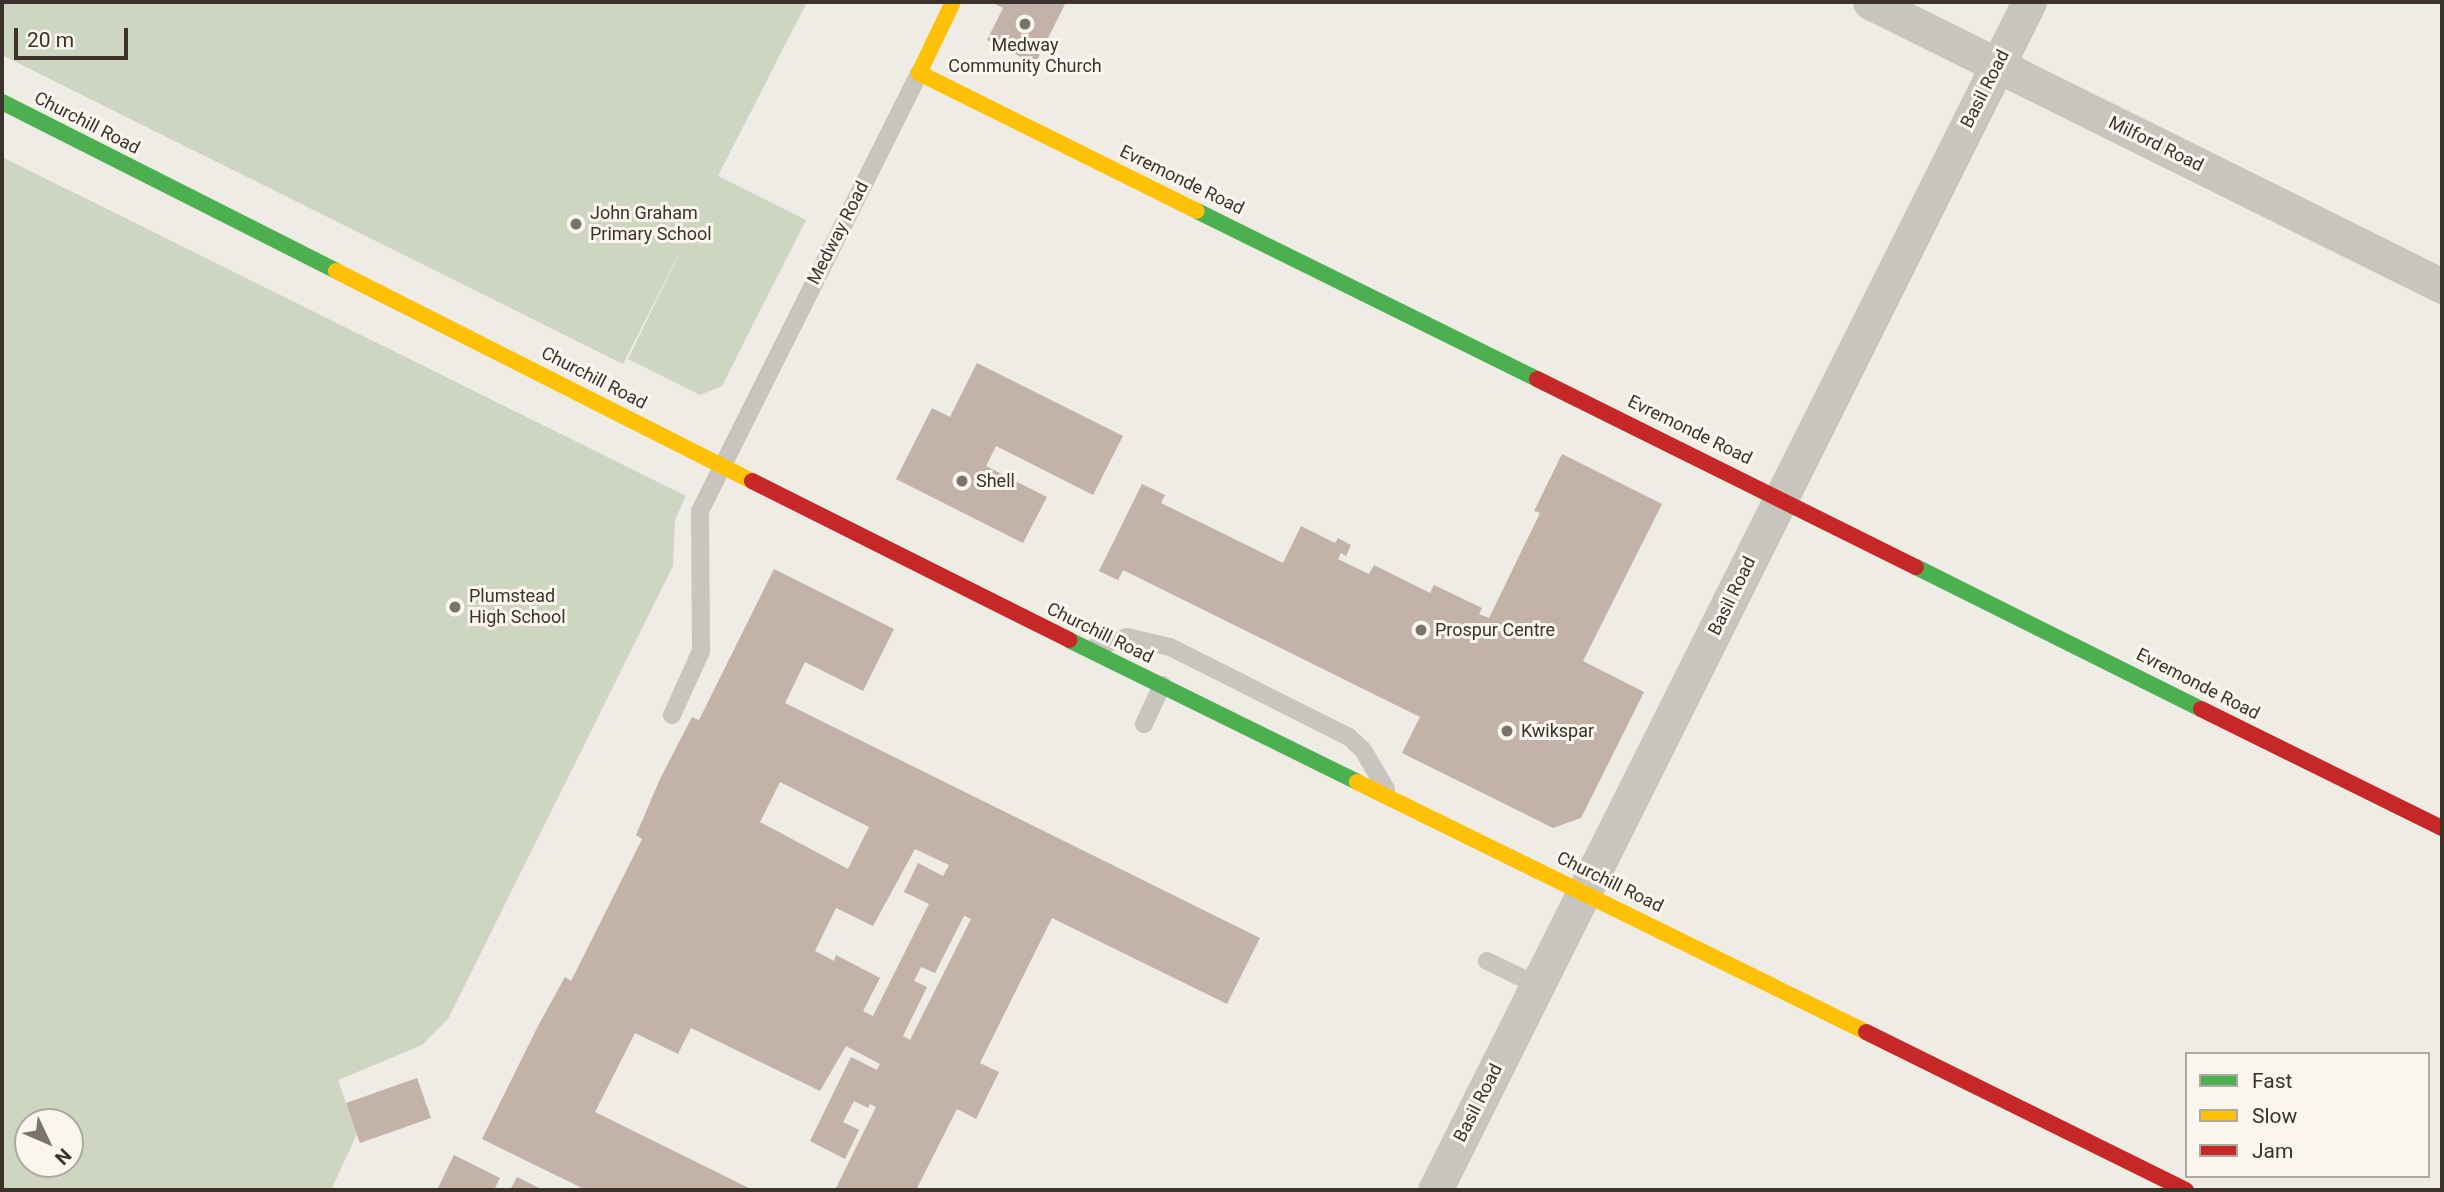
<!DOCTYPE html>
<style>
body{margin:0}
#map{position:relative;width:2444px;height:1192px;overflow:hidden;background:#efece5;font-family:Roboto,sans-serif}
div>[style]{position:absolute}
.green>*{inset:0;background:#ced5c0}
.building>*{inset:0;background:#c2b2a7}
.lane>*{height:18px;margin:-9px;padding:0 9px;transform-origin:9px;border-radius:9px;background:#c8c4be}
.street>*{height:35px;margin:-17.5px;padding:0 17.5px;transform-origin:17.5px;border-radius:17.5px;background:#c8c4be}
.fast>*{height:16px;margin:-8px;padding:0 8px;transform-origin:8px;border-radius:8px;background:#4caf50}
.slow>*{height:16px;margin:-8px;padding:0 8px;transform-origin:8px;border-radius:8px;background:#ffc107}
.jam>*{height:16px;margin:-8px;padding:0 8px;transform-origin:8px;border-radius:8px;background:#c62828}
.dots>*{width:19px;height:19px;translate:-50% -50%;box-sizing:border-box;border:4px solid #faf6ee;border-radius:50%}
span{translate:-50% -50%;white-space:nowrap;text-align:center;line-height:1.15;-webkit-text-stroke:6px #faf6ee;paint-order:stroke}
.poi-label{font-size:18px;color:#3a322b}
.left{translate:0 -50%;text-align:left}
.street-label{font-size:18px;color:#3a322b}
.frame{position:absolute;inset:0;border:4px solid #3a322b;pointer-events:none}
.legend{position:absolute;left:2185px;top:1052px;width:245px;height:126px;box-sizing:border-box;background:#faf6ee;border:2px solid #ada8a0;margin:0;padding:9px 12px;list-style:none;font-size:21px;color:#3a322b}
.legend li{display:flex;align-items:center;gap:14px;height:35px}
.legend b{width:35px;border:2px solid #ada8a0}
.north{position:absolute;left:14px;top:1108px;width:70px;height:70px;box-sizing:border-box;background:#faf6ee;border:2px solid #ada8a0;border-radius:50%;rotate:134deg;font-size:19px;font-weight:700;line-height:28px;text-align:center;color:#3a322b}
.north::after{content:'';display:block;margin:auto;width:24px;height:32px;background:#79736c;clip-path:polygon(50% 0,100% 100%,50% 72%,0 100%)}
.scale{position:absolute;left:14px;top:28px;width:114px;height:32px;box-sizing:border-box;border:4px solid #3a322b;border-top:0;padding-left:9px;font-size:21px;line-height:24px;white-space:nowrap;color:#3a322b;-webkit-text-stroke:5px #faf6ee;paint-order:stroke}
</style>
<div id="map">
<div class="green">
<div style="clip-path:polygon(2px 2px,807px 2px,718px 176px,806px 220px,722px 386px,700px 395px,628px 359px,691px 230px,623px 364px,2px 55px)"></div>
<div style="clip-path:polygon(evenodd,2px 157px,686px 496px,675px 520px,673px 566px,448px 1019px,422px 1045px,338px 1080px,357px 1134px,331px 1190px,2px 1190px,2px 157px,28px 1122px,70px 1122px,70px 1164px,28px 1164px,28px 1122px)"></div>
</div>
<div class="building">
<div style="clip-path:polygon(991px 2px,1066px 2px,1035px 64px,987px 40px,1003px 8px)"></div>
<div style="clip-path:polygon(977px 363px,1123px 436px,1093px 495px,996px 446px,986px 466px,1047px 497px,1023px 543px,896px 479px,932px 408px,950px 417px)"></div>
<div style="clip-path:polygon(1562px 454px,1662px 504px,1583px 661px,1644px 692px,1581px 818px,1553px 828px,1402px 753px,1420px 717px,1123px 570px,1118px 580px,1099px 571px,1142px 484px,1165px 495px,1161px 503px,1283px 563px,1301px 526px,1335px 543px,1338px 538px,1351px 545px,1346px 556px,1341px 553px,1338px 559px,1369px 574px,1374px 565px,1430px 593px,1434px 585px,1482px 608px,1479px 614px,1489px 618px,1540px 513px,1534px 511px)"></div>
<div style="clip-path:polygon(evenodd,774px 569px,894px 629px,863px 691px,805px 662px,785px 703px,1260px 938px,1227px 1004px,1052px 918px,980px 1063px,999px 1072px,976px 1119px,957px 1109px,916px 1190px,835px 1190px,876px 1107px,870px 1104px,868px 1108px,854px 1101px,843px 1122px,859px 1130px,845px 1159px,810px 1141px,851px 1057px,877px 1070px,880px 1064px,846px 1046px,820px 1091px,691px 1028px,678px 1054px,635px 1033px,595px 1112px,753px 1190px,586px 1190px,482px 1139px,539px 1024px,565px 977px,571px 981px,642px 839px,636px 835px,660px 779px,692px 717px,699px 720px,774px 569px,780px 782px,869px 827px,848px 869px,760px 822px,780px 782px,774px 569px,915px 849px,949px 865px,943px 876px,918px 863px,904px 892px,929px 904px,873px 1016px,863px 1011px,880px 978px,836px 955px,834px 961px,815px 951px,836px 908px,873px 926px,915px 849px,774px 569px,964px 916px,971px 919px,910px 1040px,903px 1036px,927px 987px,914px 981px,921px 967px,935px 973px,964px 916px)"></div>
<div style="clip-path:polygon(417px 1078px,431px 1118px,360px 1143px,346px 1103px)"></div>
<div style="clip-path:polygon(454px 1155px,500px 1178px,494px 1190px,437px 1190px)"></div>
<div style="clip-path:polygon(517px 1177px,543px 1190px,510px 1190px)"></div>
</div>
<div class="lane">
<div style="left:1092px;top:648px;width:37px;rotate:-17deg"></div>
<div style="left:1127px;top:637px;width:44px;rotate:13.1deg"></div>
<div style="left:1170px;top:647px;width:200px;rotate:26.7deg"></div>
<div style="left:1349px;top:737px;width:19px;rotate:43deg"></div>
<div style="left:1363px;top:750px;width:45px;rotate:59.5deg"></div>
<div style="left:672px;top:715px;width:70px;rotate:-65.6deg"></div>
<div style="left:701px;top:651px;width:140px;rotate:-90.4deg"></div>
<div style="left:700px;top:511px;width:490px;rotate:-63.4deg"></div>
<div style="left:1144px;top:724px;width:43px;rotate:-65.2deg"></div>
<div style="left:1487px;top:961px;width:55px;rotate:25.6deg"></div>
</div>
<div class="street">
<div style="left:1870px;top:2px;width:639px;rotate:26.4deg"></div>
<div style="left:1435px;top:1190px;width:1328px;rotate:-63.43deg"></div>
</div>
<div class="fast">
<div style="left:2px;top:102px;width:374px;rotate:26.8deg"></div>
<div style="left:1197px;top:211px;width:379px;rotate:26.3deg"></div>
<div style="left:1916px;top:567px;width:318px;rotate:26.5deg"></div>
<div style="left:1069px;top:640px;width:321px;rotate:26.2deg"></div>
</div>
<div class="slow">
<div style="left:953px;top:2px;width:79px;rotate:115.6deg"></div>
<div style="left:919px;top:73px;width:310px;rotate:26.4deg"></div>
<div style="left:336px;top:271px;width:466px;rotate:26.8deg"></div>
<div style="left:1357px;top:782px;width:567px;rotate:26.16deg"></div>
</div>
<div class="jam">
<div style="left:1537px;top:379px;width:423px;rotate:26.4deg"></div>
<div style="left:752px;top:481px;width:355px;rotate:26.6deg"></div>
<div style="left:2201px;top:709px;width:269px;rotate:26.3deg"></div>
<div style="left:1866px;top:1032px;width:357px;rotate:26.3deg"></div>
</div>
<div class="dots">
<div style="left:1025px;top:24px;background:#79736c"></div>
<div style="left:576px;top:224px;background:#79736c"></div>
<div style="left:962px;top:481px;background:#79736c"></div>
<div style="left:455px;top:607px;background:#79736c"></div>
<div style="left:1421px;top:630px;background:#79736c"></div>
<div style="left:1507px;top:731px;background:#79736c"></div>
</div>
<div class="poi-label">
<span style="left:1025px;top:56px">Medway<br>Community Church</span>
<span class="left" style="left:590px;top:224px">John Graham<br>Primary School</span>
<span class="left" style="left:976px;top:481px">Shell</span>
<span class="left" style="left:469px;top:607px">Plumstead<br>High School</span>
<span class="left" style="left:1435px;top:630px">Prospur Centre</span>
<span class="left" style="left:1521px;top:731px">Kwikspar</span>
</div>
<div class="street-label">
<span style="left:1985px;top:89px;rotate:-63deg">Basil Road</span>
<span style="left:87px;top:123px;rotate:27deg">Churchill Road</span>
<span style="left:2156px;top:144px;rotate:26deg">Milford Road</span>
<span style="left:1182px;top:180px;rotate:26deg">Evremonde Road</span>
<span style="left:838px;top:233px;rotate:-63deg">Medway Road</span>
<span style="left:594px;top:378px;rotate:27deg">Churchill Road</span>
<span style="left:1690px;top:430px;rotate:26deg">Evremonde Road</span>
<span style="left:1732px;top:596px;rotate:-64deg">Basil Road</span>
<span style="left:1100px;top:633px;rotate:26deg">Churchill Road</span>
<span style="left:2198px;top:684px;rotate:27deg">Evremonde Road</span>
<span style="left:1610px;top:882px;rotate:26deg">Churchill Road</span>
<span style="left:1478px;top:1103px;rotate:-63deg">Basil Road</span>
</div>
<div class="frame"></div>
<ul class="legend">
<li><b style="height:9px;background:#4caf50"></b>Fast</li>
<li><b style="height:9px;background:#ffc107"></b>Slow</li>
<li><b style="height:9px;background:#c62828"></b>Jam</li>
</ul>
<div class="north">N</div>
<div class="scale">20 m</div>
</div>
